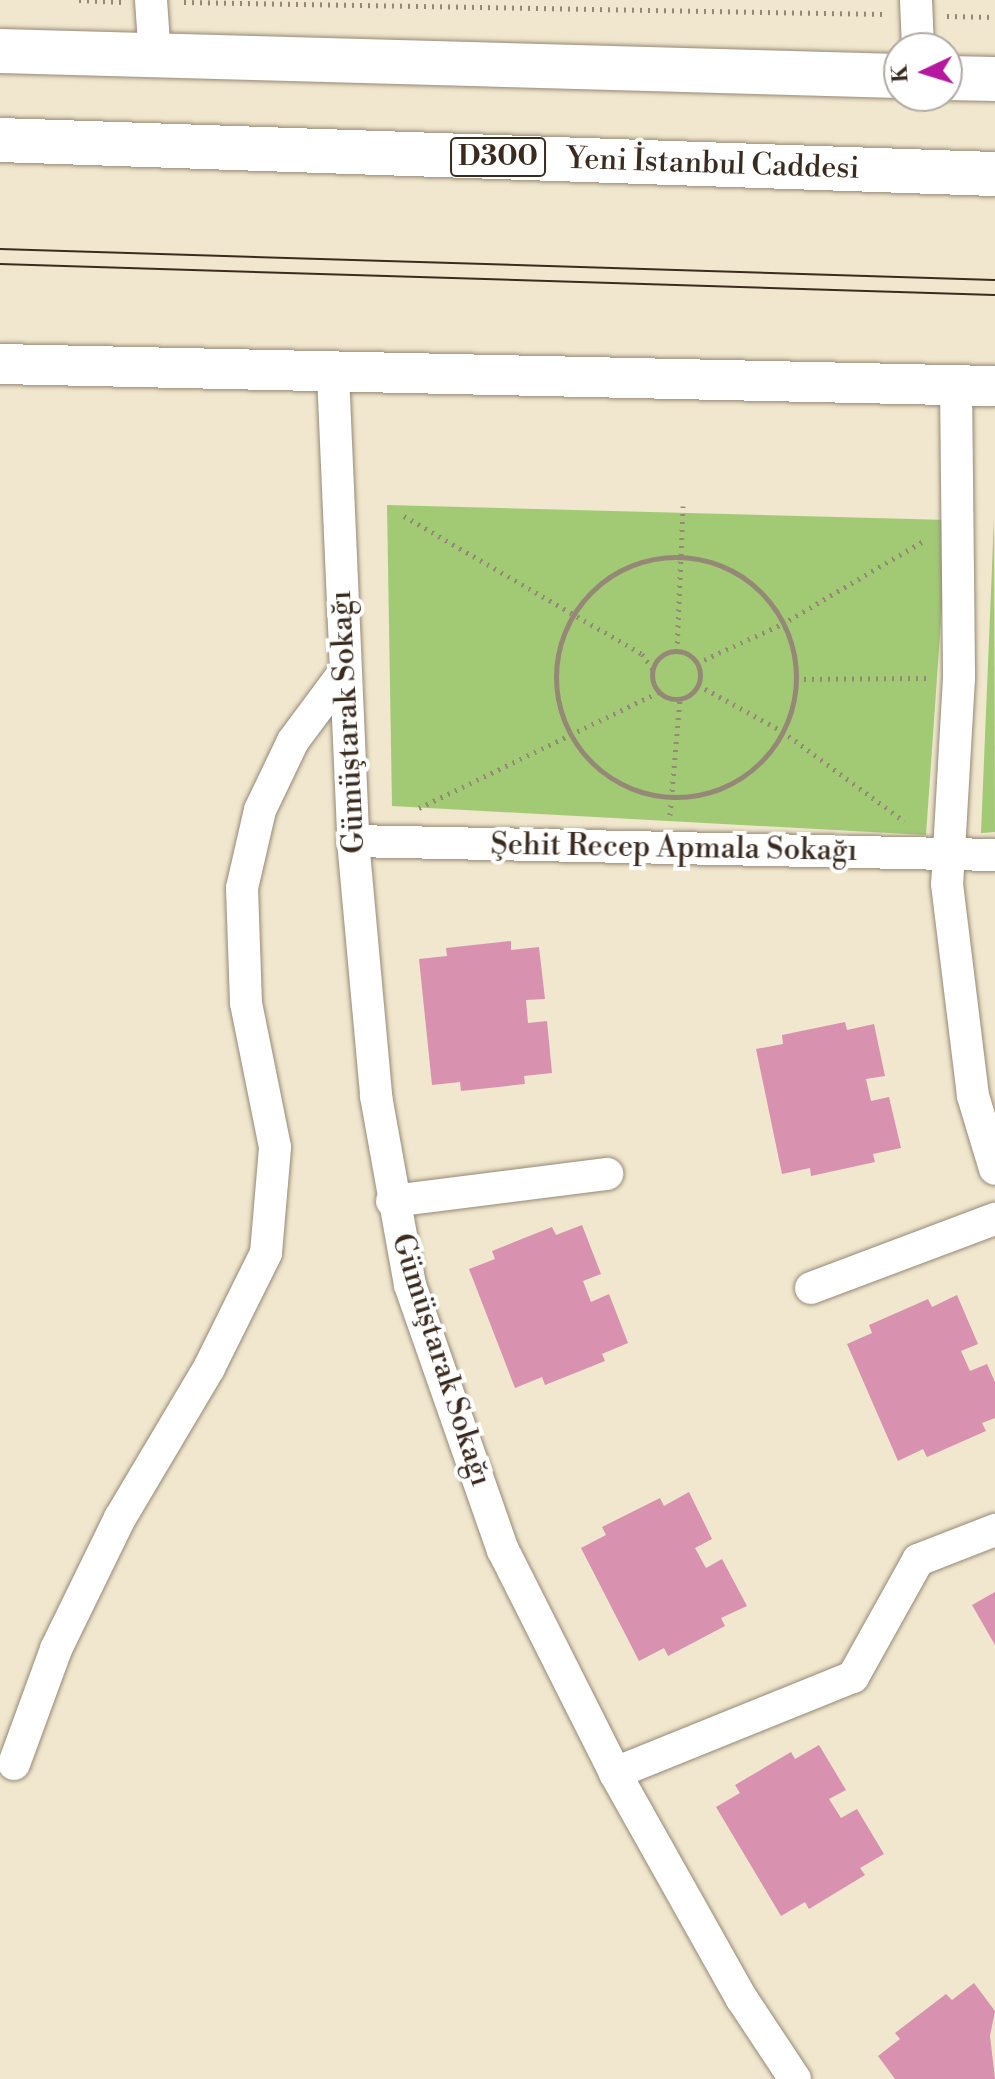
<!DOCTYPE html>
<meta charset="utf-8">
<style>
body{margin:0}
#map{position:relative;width:995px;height:2079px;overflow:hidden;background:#f0e7ce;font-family:"Libre Bodoni",serif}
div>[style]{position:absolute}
.green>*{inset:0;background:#a2ca75}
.building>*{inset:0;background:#d892b0}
.path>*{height:5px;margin-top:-2.5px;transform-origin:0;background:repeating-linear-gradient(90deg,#968876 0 2px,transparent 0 8px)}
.path>.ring{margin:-2.5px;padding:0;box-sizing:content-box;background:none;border:5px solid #968876;border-radius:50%}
.roads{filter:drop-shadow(0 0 2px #968876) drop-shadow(0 0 2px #968876)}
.minor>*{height:32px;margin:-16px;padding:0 16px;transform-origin:16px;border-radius:16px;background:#fff}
.tertiary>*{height:40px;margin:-20px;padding:0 20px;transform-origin:20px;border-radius:20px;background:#fff}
.trunk>*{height:44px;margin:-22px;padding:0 22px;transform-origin:22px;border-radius:22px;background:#fff}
.tram>*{height:2px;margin:-1px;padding:0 1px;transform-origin:1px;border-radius:1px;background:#3b2a1e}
span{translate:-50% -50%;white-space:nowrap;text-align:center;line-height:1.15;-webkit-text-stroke:8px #fff;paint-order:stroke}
.shield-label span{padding:2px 6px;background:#fff;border:2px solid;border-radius:6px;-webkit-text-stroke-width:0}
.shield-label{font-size:28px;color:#3b2a1e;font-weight:700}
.street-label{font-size:30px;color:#3b2a1e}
.north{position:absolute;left:883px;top:32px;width:80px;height:80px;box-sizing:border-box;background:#fff;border:2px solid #b1aaa5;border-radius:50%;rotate:266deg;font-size:22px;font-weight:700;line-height:32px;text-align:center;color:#3b2a1e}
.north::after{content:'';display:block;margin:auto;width:28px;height:36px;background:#b5179e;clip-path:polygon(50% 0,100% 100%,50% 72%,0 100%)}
</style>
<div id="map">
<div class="green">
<div style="clip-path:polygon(387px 505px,948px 520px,926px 835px,392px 806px)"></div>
<div style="clip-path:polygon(994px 519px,995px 832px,981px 833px)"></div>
</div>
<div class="building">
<div style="clip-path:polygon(511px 941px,511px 950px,539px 947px,545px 999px,526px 1000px,528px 1023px,547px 1021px,552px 1073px,524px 1076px,525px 1084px,461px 1091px,460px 1082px,432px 1085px,419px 959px,447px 956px,446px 948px)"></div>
<div style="clip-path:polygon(845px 1022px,847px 1030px,874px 1024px,885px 1076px,866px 1079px,871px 1101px,889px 1097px,901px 1148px,873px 1154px,875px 1162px,811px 1176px,810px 1168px,782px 1174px,756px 1049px,783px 1044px,782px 1035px)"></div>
<div style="clip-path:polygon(582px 1225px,601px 1274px,583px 1281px,591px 1302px,609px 1294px,628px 1343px,602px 1354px,605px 1361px,545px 1385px,542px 1377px,515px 1388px,469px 1269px,495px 1259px,492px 1251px,552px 1227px,556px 1235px)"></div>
<div style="clip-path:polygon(957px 1295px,978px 1344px,961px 1351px,970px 1371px,987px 1364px,995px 1382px,995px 1418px,982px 1423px,986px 1431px,927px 1457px,923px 1449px,898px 1461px,847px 1344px,872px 1333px,869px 1325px,928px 1299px,932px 1307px)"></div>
<div style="clip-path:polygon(689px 1492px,712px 1539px,695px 1548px,706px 1568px,722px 1559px,747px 1606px,721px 1618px,725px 1626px,668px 1656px,664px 1648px,639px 1661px,581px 1548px,606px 1535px,602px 1527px,660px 1498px,664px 1506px)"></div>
<div style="clip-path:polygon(995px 1592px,995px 1645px,972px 1605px)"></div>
<div style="clip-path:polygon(819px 1745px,846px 1790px,829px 1799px,841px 1818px,857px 1809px,884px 1854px,860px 1868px,865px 1875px,809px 1909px,805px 1902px,781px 1916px,716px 1807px,740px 1793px,735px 1785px,791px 1752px,795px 1759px)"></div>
<div style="clip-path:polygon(974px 1983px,995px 2011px,990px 2036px,995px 2079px,895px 2079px,878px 2056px,900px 2039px,895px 2033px,946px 1994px,952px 2000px)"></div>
</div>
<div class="path">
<div style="left:79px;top:0;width:43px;rotate:2.7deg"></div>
<div style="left:184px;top:2px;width:702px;rotate:0.98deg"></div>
<div style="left:947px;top:16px;width:48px;rotate:1.2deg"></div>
<div style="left:404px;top:516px;width:275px;rotate:30.1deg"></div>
<div style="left:642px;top:654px;width:19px;rotate:54deg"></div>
<div class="ring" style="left:556px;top:557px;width:235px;height:235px"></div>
<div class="ring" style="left:652px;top:651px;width:43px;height:43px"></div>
<div style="left:677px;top:651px;width:145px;rotate:-87.6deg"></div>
<div style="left:697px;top:663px;width:94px;rotate:-24.6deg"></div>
<div style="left:782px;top:624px;width:166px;rotate:-30.4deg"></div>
<div style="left:796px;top:679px;width:131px;rotate:-0.4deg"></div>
<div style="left:698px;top:685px;width:96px;rotate:28.7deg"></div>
<div style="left:782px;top:731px;width:152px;rotate:36.4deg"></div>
<div style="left:419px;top:808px;width:267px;rotate:-25.8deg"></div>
<div style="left:670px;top:815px;width:116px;rotate:-85.1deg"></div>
</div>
<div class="roads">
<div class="minor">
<div style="left:151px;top:0;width:57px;rotate:86deg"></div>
<div style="left:916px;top:0;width:48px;rotate:87.6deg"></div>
<div style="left:333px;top:374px;width:467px;rotate:87.5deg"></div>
<div style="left:353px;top:841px;width:256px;rotate:84.8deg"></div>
<div style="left:376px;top:1096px;width:192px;rotate:79.8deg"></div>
<div style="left:410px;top:1285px;width:281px;rotate:70.7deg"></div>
<div style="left:503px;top:1550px;width:250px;rotate:63.3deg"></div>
<div style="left:615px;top:1773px;width:259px;rotate:60.7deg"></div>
<div style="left:742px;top:1999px;width:96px;rotate:56.5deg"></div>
<div style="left:956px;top:384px;width:294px;rotate:89.4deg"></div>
<div style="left:959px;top:678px;width:206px;rotate:93.3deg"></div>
<div style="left:947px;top:884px;width:214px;rotate:83deg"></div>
<div style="left:973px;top:1096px;width:76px;rotate:73.2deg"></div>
<div style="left:353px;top:841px;width:642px;rotate:1.25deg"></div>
<div style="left:392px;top:1201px;width:217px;rotate:-7.2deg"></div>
<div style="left:811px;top:1288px;width:197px;rotate:-20.6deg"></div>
<div style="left:14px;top:1764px;width:122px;rotate:-69.9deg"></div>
<div style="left:56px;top:1649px;width:146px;rotate:-64deg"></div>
<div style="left:120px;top:1518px;width:174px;rotate:-59.3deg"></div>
<div style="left:209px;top:1368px;width:128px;rotate:-63.6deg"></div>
<div style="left:266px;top:1253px;width:106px;rotate:-85.1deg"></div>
<div style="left:275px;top:1147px;width:147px;rotate:-101.4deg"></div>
<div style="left:246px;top:1003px;width:115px;rotate:-92deg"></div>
<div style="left:242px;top:888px;width:80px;rotate:-77deg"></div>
<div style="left:260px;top:810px;width:76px;rotate:-64.4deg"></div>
<div style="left:293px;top:741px;width:84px;rotate:-53.3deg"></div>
<div style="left:615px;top:1773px;width:257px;rotate:-22deg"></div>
<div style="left:853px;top:1677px;width:134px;rotate:-60.9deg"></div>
<div style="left:918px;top:1560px;width:83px;rotate:-21.3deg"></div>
</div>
<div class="tertiary">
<div style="left:0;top:364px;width:995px;rotate:1.27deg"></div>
</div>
<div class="trunk">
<div style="left:0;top:51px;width:899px;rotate:1.59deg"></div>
<div style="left:947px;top:78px;width:48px;rotate:1.2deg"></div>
<div style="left:0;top:140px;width:996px;rotate:1.96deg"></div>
</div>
</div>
<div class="tram">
<div style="left:0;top:249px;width:995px;rotate:1.78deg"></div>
<div style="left:0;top:264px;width:995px;rotate:1.78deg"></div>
</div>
<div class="shield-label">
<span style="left:498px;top:157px">D300</span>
</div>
<div class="street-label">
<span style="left:713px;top:164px;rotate:2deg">Yeni İstanbul Caddesi</span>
<span style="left:348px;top:722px;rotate:-93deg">Gümüştarak Sokağı</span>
<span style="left:674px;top:848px;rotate:1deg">Şehit Recep Apmala Sokağı</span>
<span style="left:441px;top:1360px;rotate:72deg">Gümüştarak Sokağı</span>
</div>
<div class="north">K</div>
</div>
